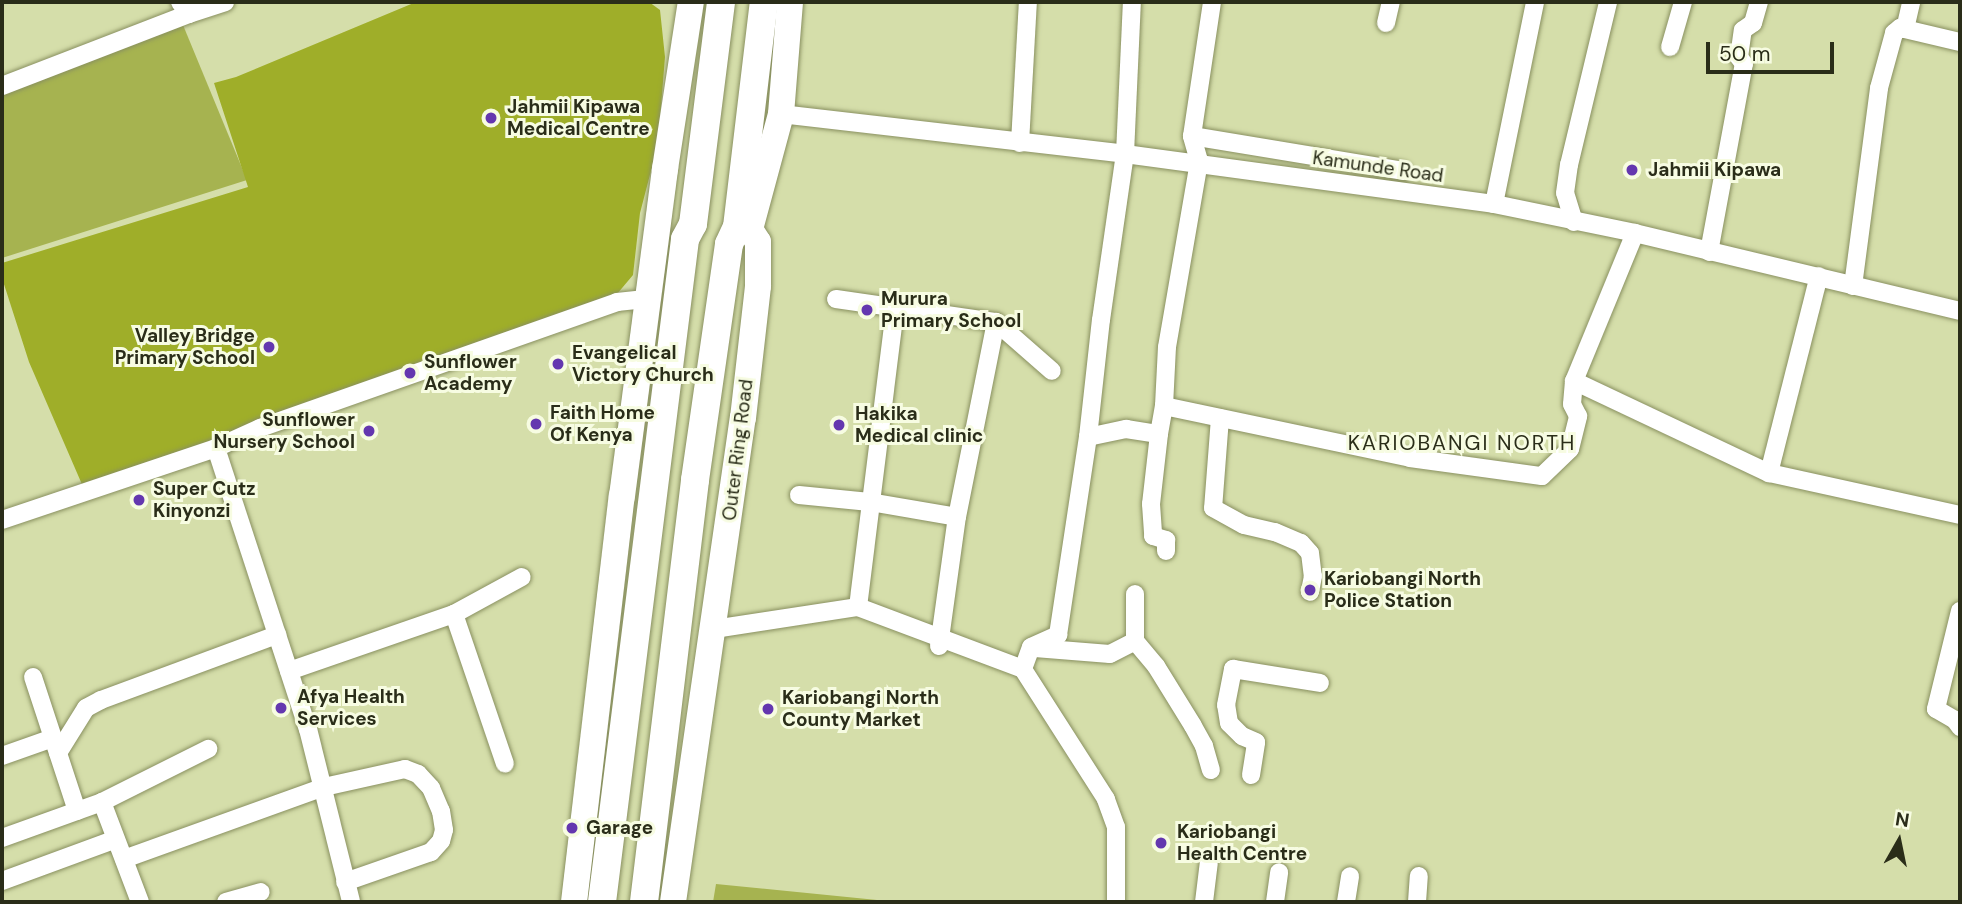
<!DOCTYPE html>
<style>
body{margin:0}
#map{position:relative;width:1962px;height:904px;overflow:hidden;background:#d5deaa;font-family:"DM Sans",sans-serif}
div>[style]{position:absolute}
.green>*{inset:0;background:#a6b350}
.forest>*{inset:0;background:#9fae29}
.roads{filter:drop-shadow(0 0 2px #899060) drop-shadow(0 0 2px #899060)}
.street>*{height:18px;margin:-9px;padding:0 9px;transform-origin:9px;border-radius:9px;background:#fff}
.secondary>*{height:26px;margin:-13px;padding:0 13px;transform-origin:13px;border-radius:13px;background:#fff}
.primary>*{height:28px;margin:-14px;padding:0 14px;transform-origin:14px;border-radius:14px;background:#fff}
.dots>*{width:19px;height:19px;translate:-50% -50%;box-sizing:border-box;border:4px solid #f7fce2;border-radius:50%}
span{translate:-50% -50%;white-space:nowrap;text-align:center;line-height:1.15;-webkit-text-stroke:6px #f7fce2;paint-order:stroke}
.poi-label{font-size:19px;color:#2a2d19;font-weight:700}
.left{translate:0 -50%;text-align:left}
.right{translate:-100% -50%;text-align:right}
.street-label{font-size:19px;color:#2a2d19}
.neighbourhood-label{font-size:21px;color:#2a2d19;letter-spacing:2px}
.frame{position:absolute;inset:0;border:4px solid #2a2d19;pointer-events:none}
.north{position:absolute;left:1864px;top:806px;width:70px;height:70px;-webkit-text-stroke:5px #f7fce2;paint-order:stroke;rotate:9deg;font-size:19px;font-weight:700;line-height:28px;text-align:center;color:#2a2d19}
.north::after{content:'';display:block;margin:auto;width:24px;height:32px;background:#2a2d19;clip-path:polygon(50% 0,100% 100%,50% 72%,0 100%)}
.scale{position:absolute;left:1706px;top:42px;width:128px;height:32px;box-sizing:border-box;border:4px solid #2a2d19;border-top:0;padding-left:9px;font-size:21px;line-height:24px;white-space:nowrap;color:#2a2d19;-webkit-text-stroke:5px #f7fce2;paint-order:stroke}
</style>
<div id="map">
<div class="green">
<div style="clip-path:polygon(183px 25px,247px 180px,2px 258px,2px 84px)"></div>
<div style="clip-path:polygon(716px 884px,897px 902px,713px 902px)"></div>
</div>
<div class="forest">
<div style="clip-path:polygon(416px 2px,649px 2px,660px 10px,665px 57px,658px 144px,640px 213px,633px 275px,596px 319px,84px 489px,29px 362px,2px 278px,2px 263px,248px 187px,214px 83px,236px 77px)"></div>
</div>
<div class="roads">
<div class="street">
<div style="left:180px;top:2px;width:15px;rotate:53deg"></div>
<div style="left:189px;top:14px;width:38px;rotate:-18deg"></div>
<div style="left:1386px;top:23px;width:22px;rotate:-77deg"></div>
<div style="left:1905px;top:29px;width:57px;rotate:13.3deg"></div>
<div style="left:1670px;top:47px;width:47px;rotate:-73.9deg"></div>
<div style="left:2px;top:86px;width:200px;rotate:-21.1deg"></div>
<div style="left:781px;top:114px;width:346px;rotate:6.6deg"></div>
<div style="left:1125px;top:154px;width:372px;rotate:7.7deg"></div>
<div style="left:1494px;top:204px;width:144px;rotate:11.6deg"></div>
<div style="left:1635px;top:233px;width:334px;rotate:13.5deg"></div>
<div style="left:1192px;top:136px;width:214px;rotate:9.4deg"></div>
<div style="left:1020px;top:143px;width:141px;rotate:-86.8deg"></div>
<div style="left:1494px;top:204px;width:206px;rotate:-78.5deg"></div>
<div style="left:1574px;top:222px;width:30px;rotate:-107deg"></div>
<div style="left:1565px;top:193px;width:28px;rotate:-82deg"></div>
<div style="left:1569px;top:165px;width:168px;rotate:-76.5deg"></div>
<div style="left:1709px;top:252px;width:191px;rotate:-79.5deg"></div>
<div style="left:1744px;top:64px;width:9px;rotate:-126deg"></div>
<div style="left:1739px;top:57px;width:27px;rotate:-82deg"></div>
<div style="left:1743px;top:30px;width:12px;rotate:-35deg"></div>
<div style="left:1753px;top:23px;width:22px;rotate:-74deg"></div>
<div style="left:1853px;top:286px;width:200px;rotate:-82.5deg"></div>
<div style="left:1879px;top:88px;width:57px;rotate:-74.7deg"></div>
<div style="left:1894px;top:33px;width:8px;rotate:-40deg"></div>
<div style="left:1900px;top:28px;width:5px;rotate:11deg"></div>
<div style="left:1905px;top:29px;width:28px;rotate:-77deg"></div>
<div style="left:836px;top:299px;width:162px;rotate:8.2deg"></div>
<div style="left:996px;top:322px;width:74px;rotate:41.2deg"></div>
<div style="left:1574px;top:381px;width:216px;rotate:25.3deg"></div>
<div style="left:1769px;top:473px;width:196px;rotate:12.4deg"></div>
<div style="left:1164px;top:406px;width:59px;rotate:-87.1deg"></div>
<div style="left:1167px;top:347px;width:189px;rotate:-80.2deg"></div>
<div style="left:1199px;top:161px;width:26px;rotate:-106deg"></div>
<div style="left:1192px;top:136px;width:135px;rotate:-81.5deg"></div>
<div style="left:1220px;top:418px;width:90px;rotate:94.4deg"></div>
<div style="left:1213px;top:508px;width:35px;rotate:29deg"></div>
<div style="left:1244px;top:525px;width:32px;rotate:13deg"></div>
<div style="left:1275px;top:532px;width:28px;rotate:23deg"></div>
<div style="left:1301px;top:543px;width:13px;rotate:48deg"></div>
<div style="left:1310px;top:553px;width:23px;rotate:83deg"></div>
<div style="left:1313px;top:576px;width:16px;rotate:101deg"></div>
<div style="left:1159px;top:434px;width:70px;rotate:96.5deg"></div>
<div style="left:1151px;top:504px;width:32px;rotate:86deg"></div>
<div style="left:1153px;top:536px;width:14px;rotate:17deg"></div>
<div style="left:1166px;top:540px;width:11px;rotate:90deg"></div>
<div style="left:1088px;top:437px;width:39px;rotate:-12deg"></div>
<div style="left:1126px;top:429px;width:33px;rotate:9deg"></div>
<div style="left:1159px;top:434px;width:28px;rotate:-80deg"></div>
<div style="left:1164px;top:406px;width:251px;rotate:11.9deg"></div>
<div style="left:1410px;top:458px;width:133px;rotate:7.8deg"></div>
<div style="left:1542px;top:476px;width:39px;rotate:-44deg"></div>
<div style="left:1570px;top:449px;width:34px;rotate:-76deg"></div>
<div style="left:1578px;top:416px;width:13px;rotate:-117deg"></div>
<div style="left:1572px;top:404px;width:23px;rotate:-85deg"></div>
<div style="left:1574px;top:381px;width:160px;rotate:-67.6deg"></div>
<div style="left:216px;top:448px;width:296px;rotate:71.9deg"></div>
<div style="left:308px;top:729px;width:178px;rotate:76deg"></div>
<div style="left:1769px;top:473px;width:203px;rotate:-75.8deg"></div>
<div style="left:799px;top:495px;width:71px;rotate:5.6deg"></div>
<div style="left:870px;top:502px;width:88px;rotate:9.8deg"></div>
<div style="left:2px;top:520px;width:226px;rotate:-18.6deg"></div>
<div style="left:216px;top:448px;width:48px;rotate:-24.4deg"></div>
<div style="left:260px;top:428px;width:379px;rotate:-19.4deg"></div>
<div style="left:617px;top:302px;width:31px;rotate:-6deg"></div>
<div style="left:1135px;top:594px;width:47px;rotate:90deg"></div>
<div style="left:1135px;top:641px;width:33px;rotate:50deg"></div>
<div style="left:1156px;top:666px;width:70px;rotate:58.3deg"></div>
<div style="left:1193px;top:726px;width:23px;rotate:61deg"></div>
<div style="left:1204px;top:746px;width:25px;rotate:74deg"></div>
<div style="left:858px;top:607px;width:301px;rotate:-82.9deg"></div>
<div style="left:1960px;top:611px;width:101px;rotate:103.8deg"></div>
<div style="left:1936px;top:709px;width:22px;rotate:30deg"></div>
<div style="left:1955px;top:720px;width:9px;rotate:54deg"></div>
<div style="left:454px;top:614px;width:158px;rotate:71.2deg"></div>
<div style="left:714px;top:629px;width:146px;rotate:-8.7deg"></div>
<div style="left:858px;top:607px;width:176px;rotate:20.6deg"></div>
<div style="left:939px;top:646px;width:130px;rotate:-82.1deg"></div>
<div style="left:957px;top:517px;width:199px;rotate:-78.7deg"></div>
<div style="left:1035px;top:648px;width:75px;rotate:4.6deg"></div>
<div style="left:1110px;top:654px;width:28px;rotate:-27deg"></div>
<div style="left:289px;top:671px;width:175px;rotate:-19.1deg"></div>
<div style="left:454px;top:614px;width:77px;rotate:-28.6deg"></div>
<div style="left:33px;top:677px;width:141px;rotate:71.8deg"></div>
<div style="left:58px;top:753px;width:53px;rotate:-58.1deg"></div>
<div style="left:86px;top:708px;width:17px;rotate:-28deg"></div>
<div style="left:101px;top:700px;width:188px;rotate:-20.3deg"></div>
<div style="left:2px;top:756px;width:54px;rotate:-19.4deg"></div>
<div style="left:1251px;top:775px;width:33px;rotate:-81deg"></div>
<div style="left:1256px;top:742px;width:15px;rotate:-157deg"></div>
<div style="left:1242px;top:736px;width:18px;rotate:-135deg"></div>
<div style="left:1229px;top:723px;width:18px;rotate:-99deg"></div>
<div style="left:1226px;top:705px;width:37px;rotate:-79deg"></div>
<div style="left:1233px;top:669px;width:88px;rotate:9.1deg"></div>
<div style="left:102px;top:802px;width:119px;rotate:-26.6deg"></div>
<div style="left:2px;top:838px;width:106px;rotate:-19.8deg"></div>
<div style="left:102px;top:802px;width:107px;rotate:69.2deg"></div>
<div style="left:124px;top:859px;width:213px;rotate:-19.8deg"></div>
<div style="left:324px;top:787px;width:83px;rotate:-12.5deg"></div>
<div style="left:405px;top:769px;width:14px;rotate:21deg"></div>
<div style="left:418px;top:774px;width:19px;rotate:47deg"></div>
<div style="left:431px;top:788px;width:25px;rotate:67deg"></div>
<div style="left:441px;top:811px;width:19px;rotate:81deg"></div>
<div style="left:444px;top:830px;width:11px;rotate:105deg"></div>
<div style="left:441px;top:841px;width:15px;rotate:132deg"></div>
<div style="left:431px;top:852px;width:91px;rotate:160.8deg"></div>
<div style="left:2px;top:881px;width:121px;rotate:-20.2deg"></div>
<div style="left:226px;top:902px;width:36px;rotate:-16deg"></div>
<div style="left:1116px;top:902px;width:75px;rotate:-90deg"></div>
<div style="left:1116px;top:827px;width:30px;rotate:-110deg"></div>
<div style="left:1106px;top:799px;width:154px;rotate:-122.6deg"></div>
<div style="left:1023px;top:669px;width:23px;rotate:-70deg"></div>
<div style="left:1031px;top:647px;width:30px;rotate:-24deg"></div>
<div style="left:1058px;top:635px;width:200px;rotate:-81.4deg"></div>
<div style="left:1088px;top:437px;width:118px;rotate:-83.7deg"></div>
<div style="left:1101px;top:320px;width:168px;rotate:-81.8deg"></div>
<div style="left:1125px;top:154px;width:152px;rotate:-87.4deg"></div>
<div style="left:1204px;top:902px;width:39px;rotate:-83deg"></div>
<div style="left:1275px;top:902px;width:30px;rotate:-82deg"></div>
<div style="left:1346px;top:902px;width:26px;rotate:-81deg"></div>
<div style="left:1417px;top:902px;width:26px;rotate:-86deg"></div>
</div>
<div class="secondary">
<div style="left:574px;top:902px;width:409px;rotate:-83.3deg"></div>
<div style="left:622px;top:496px;width:330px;rotate:-82.5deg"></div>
<div style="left:665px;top:169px;width:169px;rotate:-81.2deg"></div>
<div style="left:673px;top:902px;width:489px;rotate:-81.8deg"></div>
<div style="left:743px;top:418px;width:133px;rotate:-83.5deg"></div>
<div style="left:758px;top:286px;width:44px;rotate:-90deg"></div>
<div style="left:758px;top:242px;width:15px;rotate:-122deg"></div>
<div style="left:750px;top:229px;width:119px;rotate:-74.9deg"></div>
<div style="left:781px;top:114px;width:112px;rotate:-85.4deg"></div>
</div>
<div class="primary">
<div style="left:602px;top:902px;width:668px;rotate:-82.86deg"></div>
<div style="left:685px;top:239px;width:17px;rotate:-62deg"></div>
<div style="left:693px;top:224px;width:224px;rotate:-82.8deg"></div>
<div style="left:644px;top:902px;width:425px;rotate:-83.1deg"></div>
<div style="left:695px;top:480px;width:238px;rotate:-81.8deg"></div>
<div style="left:729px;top:244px;width:19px;rotate:-65deg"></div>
<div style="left:737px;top:227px;width:227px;rotate:-83.2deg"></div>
</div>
</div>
<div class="dots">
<div style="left:491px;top:118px;background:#6437af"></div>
<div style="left:1632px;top:170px;background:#6437af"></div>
<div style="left:867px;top:310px;background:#6437af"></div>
<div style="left:269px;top:347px;background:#6437af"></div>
<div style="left:558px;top:364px;background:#6437af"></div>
<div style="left:410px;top:373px;background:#6437af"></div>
<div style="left:536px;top:424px;background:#6437af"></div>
<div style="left:839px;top:425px;background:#6437af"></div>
<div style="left:369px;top:431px;background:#6437af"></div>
<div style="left:139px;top:500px;background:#6437af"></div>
<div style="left:1310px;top:590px;background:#6437af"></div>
<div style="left:281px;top:708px;background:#6437af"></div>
<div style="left:768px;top:709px;background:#6437af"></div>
<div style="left:572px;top:828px;background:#6437af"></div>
<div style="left:1161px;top:843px;background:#6437af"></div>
</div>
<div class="poi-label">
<span class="left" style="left:507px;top:118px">Jahmii Kipawa<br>Medical Centre</span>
<span class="left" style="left:1648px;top:170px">Jahmii Kipawa</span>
<span class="left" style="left:881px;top:310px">Murura<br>Primary School</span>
<span class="right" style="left:255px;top:347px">Valley Bridge<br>Primary School</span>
<span class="left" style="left:572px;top:364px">Evangelical<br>Victory Church</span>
<span class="left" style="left:424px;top:373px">Sunflower<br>Academy</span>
<span class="left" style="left:550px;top:424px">Faith Home<br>Of Kenya</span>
<span class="left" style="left:855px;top:425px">Hakika<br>Medical clinic</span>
<span class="right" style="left:355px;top:431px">Sunflower<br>Nursery School</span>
<span class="left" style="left:153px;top:500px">Super Cutz<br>Kinyonzi</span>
<span class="left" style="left:1324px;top:590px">Kariobangi North<br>Police Station</span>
<span class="left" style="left:297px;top:708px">Afya Health<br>Services</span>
<span class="left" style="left:782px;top:709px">Kariobangi North<br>County Market</span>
<span class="left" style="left:586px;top:828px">Garage</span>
<span class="left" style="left:1177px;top:843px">Kariobangi<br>Health Centre</span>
</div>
<div class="street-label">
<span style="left:1378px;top:167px;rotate:8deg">Kamunde Road</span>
<span style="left:738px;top:450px;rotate:-83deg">Outer Ring Road</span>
</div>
<div class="neighbourhood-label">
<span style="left:1462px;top:443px">KARIOBANGI NORTH</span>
</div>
<div class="frame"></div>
<div class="north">N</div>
<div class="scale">50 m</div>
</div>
